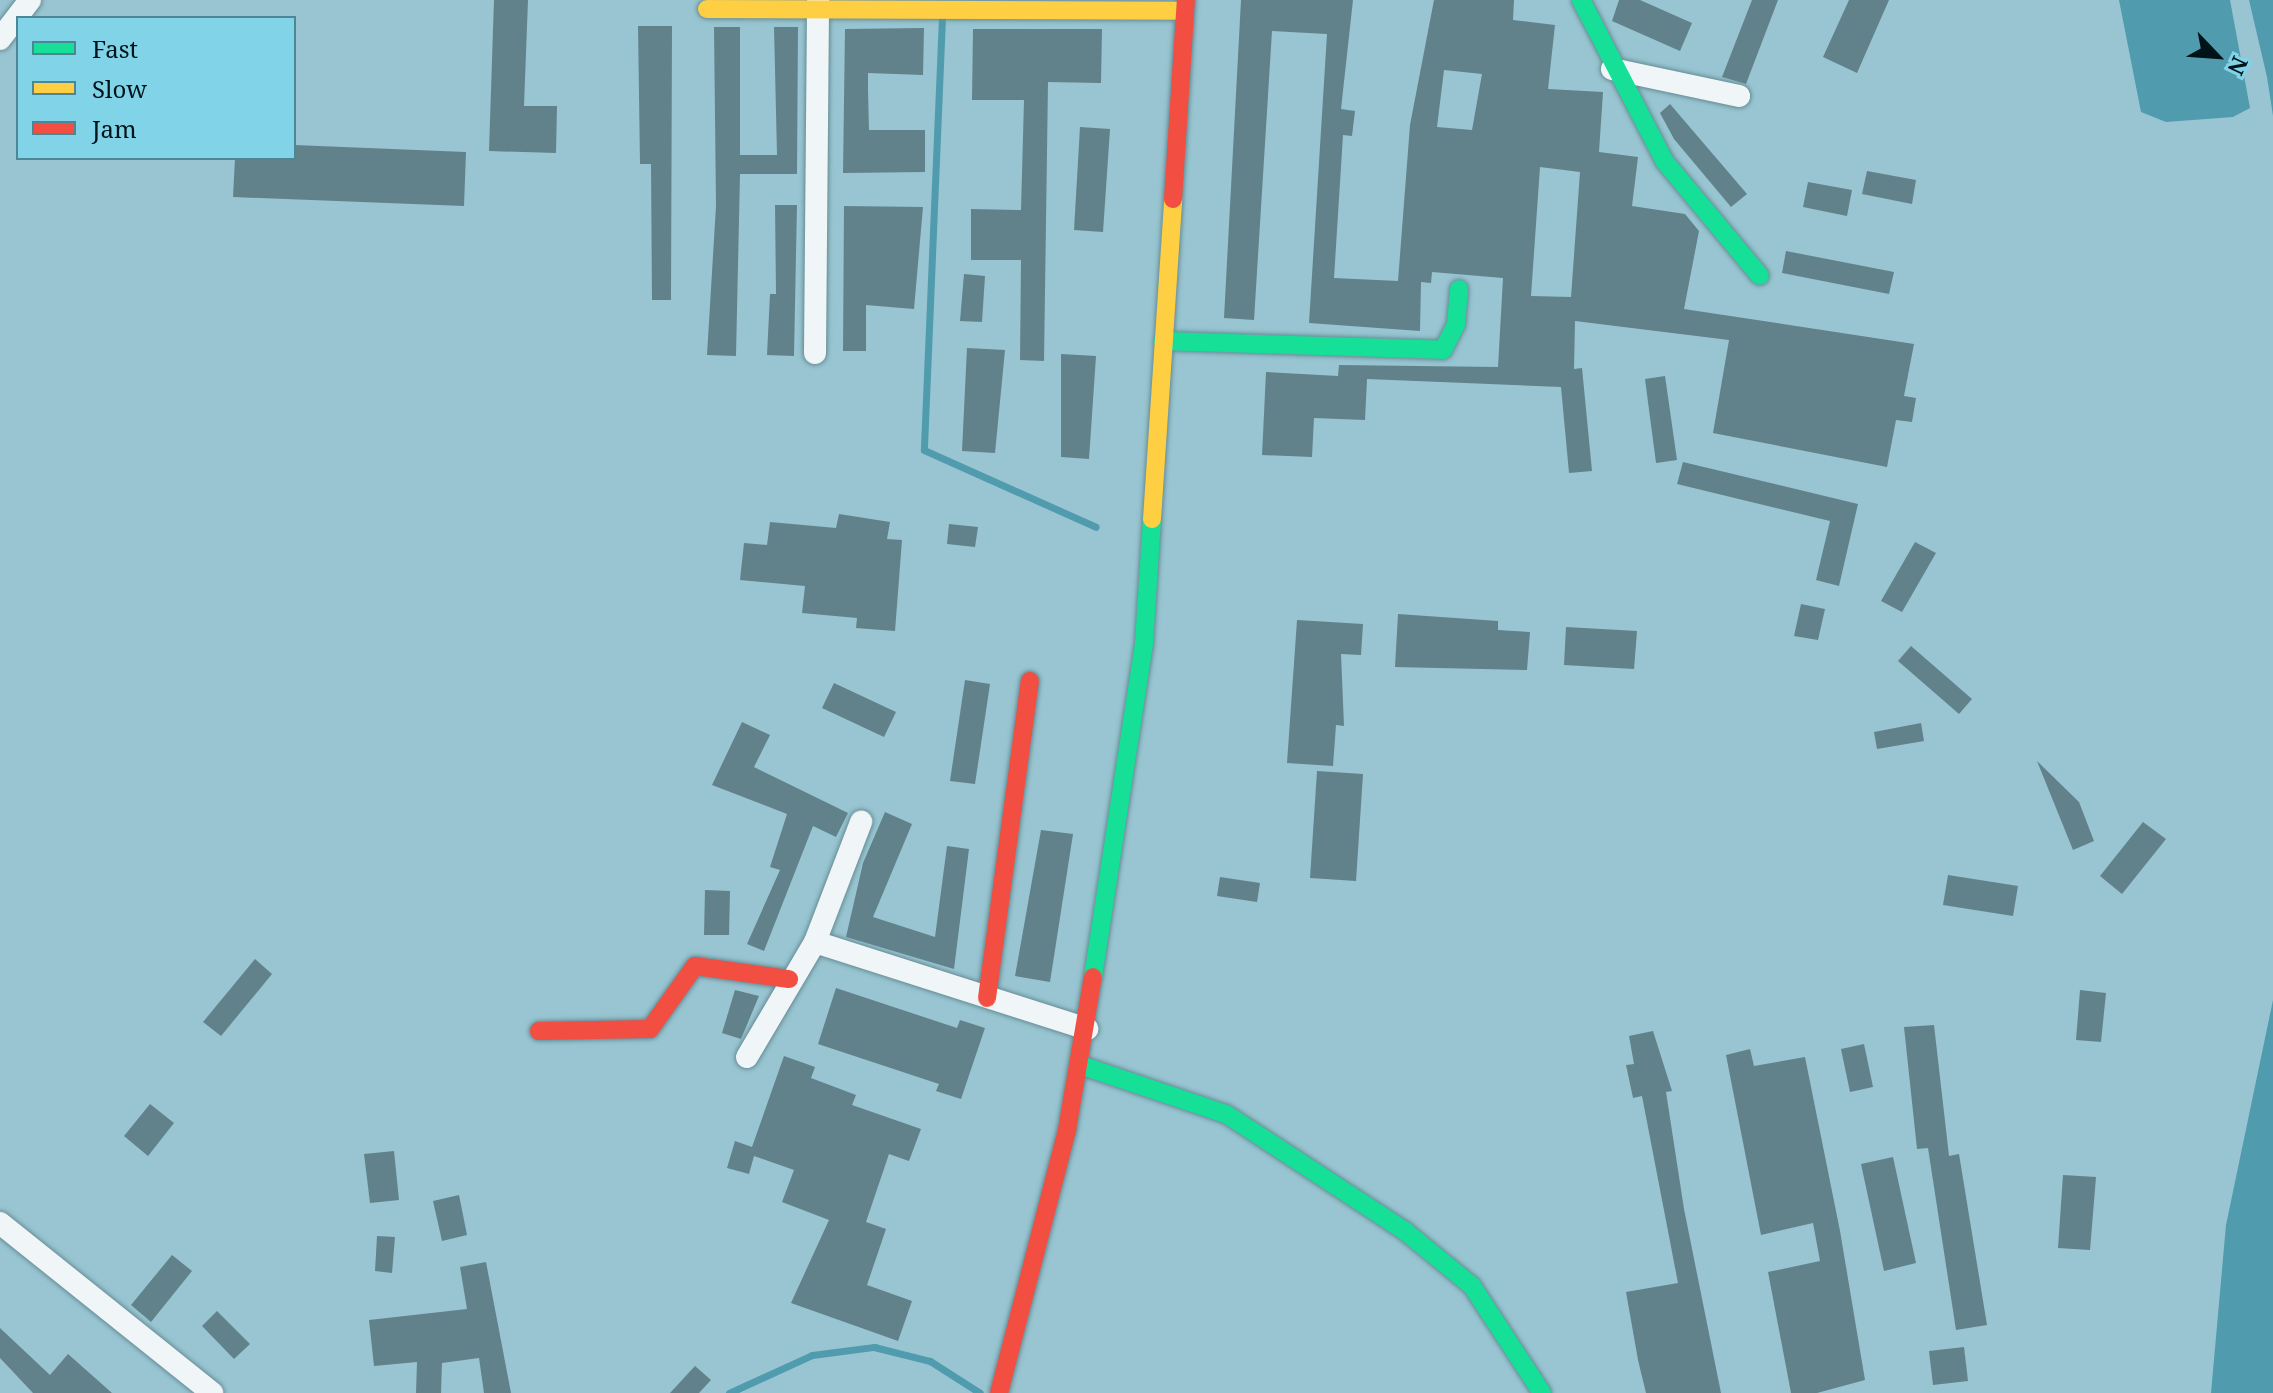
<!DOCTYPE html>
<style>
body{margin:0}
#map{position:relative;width:2273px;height:1393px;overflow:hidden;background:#98c5d1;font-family:"Noto Serif",serif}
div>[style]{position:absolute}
.water>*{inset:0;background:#509bad}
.stream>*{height:7px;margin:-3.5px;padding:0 3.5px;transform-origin:3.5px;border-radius:3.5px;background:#509bad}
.building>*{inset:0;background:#61828b}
.roads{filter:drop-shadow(0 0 2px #668c96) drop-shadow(0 0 2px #668c96)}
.street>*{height:22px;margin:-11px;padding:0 11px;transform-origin:11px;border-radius:11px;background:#f0f6f8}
.fast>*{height:18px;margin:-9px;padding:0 9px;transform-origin:9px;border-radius:9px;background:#16e098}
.slow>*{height:18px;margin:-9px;padding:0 9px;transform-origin:9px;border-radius:9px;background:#ffcf43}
.jam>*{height:18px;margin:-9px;padding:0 9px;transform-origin:9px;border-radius:9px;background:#f24e42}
span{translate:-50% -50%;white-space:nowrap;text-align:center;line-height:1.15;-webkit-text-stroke:8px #81d3e8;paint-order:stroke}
.legend{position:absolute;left:16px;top:16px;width:280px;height:144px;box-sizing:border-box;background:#81d3e8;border:2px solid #4d8695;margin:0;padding:10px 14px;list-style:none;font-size:24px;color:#001319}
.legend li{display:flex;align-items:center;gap:16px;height:40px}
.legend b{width:40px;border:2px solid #4d8695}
.north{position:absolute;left:2177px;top:16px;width:80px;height:80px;-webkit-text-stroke:6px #81d3e8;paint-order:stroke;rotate:115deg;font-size:22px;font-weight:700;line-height:32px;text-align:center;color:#001319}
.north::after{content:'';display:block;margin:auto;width:28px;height:36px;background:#001319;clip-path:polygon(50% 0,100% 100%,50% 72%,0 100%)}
</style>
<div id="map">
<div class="water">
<div style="clip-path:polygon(2119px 0,2230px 0,2250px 108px,2233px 117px,2166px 122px,2141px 112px)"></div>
<div style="clip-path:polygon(2249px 0,2273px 0,2273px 116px,2267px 77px)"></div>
<div style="clip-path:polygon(2273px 1000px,2273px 1393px,2211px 1393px,2226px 1225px)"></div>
</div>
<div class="stream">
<div style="left:942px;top:17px;width:433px;rotate:92.4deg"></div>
<div style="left:924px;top:450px;width:188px;rotate:24.1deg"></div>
<div style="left:729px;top:1393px;width:91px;rotate:-24.6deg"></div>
<div style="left:812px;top:1355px;width:63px;rotate:-7.4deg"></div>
<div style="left:874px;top:1347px;width:58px;rotate:14deg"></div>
<div style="left:930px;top:1361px;width:59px;rotate:32.6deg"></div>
</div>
<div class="building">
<div style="clip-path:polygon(494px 0,528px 0,524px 106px,557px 106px,556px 153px,489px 151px)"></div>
<div style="clip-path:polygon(evenodd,1241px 0,1353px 0,1341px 109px,1355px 111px,1352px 136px,1343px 135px,1334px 278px,1398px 281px,1410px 125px,1434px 0,1514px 0,1513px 20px,1555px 25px,1548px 89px,1603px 92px,1599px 152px,1638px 157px,1632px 206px,1685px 214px,1699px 231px,1684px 309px,1914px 344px,1904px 396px,1916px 398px,1912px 422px,1896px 420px,1887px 467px,1713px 433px,1729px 340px,1575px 321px,1574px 369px,1582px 368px,1592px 471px,1569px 473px,1561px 387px,1367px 379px,1365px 420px,1314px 418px,1312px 457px,1262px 455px,1266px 372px,1338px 376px,1339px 365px,1498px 367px,1503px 278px,1432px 272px,1431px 283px,1421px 282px,1420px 331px,1309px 323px,1327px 34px,1272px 31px,1254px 320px,1224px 318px,1241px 0,1444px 70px,1482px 74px,1472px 130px,1437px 127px,1444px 70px,1241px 0,1540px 167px,1580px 172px,1571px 297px,1531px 296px,1540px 167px)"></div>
<div style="clip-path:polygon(1619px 0,1640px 0,1692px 23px,1680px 51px,1612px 21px)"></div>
<div style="clip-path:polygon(1752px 0,1778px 0,1746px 84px,1722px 77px)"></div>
<div style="clip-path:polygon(1849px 0,1889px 0,1857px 73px,1823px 57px)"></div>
<div style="clip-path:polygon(638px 26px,672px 26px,671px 300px,652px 300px,651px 164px,640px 164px)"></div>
<div style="clip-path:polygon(714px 27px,740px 27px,740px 155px,777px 155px,774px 27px,798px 27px,797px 174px,740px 174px,736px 356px,707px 355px,716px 206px)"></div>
<div style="clip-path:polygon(924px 28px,923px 75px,868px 73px,868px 91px,869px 130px,925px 130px,925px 172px,843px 173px,845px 29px)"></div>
<div style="clip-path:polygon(973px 29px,1102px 29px,1101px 83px,1048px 82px,1044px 361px,1020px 360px,1021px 260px,971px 260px,971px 209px,1021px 210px,1024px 100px,972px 100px)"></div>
<div style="clip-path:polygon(1670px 104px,1747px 194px,1731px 207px,1674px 139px,1660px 113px)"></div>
<div style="clip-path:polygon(1080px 127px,1110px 129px,1103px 232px,1074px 230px)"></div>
<div style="clip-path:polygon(294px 145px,466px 152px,464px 206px,233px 197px,235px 158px,294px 158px)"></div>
<div style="clip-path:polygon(1867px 171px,1916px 180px,1912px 204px,1862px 194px)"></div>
<div style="clip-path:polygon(1808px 182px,1852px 190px,1847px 216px,1803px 207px)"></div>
<div style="clip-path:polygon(775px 205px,797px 205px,794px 356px,767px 355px,770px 294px,776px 294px)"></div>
<div style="clip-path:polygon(844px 206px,923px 207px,914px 309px,866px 305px,866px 351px,843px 351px)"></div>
<div style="clip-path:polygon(1786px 251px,1894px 272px,1889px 294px,1782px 273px)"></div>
<div style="clip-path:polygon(964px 274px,985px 276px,982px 322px,960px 321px)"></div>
<div style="clip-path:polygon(967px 348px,1005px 350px,995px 453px,962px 451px)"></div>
<div style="clip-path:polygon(1061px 354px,1096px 356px,1089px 459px,1061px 457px)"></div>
<div style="clip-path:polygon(1665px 376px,1677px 460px,1656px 463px,1645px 379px)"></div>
<div style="clip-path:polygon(1683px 462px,1858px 504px,1839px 586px,1816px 580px,1830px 521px,1677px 484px)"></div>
<div style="clip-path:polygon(839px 514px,890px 522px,887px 539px,902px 540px,895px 631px,856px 628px,857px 618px,802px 613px,805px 586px,740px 580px,744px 543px,767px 545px,770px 522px,836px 528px)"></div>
<div style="clip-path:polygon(949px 524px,978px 527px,975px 547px,947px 544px)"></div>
<div style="clip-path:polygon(1915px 542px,1936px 553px,1902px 612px,1881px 601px)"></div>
<div style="clip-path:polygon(1801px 604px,1825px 609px,1818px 640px,1794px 636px)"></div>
<div style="clip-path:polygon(1398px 614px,1498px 621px,1498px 630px,1530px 632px,1527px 670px,1395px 667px)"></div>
<div style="clip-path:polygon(1297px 620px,1363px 624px,1361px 655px,1341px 654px,1344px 726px,1336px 725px,1333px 766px,1287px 763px)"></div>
<div style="clip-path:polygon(1566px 627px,1637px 631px,1634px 669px,1564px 665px)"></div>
<div style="clip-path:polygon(1911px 646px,1972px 699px,1959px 714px,1898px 661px)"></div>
<div style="clip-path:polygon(965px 680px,990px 684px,975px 784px,950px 781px)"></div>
<div style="clip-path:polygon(834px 683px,896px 712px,884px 737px,822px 708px)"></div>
<div style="clip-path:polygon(742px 722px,770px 735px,754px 767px,848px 813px,836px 837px,813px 826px,764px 951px,747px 944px,780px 870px,770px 867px,787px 814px,712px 785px)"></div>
<div style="clip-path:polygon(1921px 723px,1924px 741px,1877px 749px,1874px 732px)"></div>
<div style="clip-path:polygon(2037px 761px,2079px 802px,2094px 841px,2073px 850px)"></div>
<div style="clip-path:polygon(1317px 771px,1363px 774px,1356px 881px,1310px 878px)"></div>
<div style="clip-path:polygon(885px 812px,912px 824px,873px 917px,935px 937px,947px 846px,969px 849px,954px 969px,846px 937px,863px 863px)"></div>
<div style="clip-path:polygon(2143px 822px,2166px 839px,2122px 894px,2100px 876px)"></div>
<div style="clip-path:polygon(1041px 830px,1073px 834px,1050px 982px,1015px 976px)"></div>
<div style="clip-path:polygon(1948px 875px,2018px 886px,2013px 916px,1943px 905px)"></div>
<div style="clip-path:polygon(1220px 877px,1260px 883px,1257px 902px,1217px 896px)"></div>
<div style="clip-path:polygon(705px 890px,730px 891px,729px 935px,704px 935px)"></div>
<div style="clip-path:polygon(255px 959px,272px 974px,221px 1036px,203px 1022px)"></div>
<div style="clip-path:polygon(836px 988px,957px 1028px,960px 1020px,985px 1028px,961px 1099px,936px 1091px,939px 1084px,818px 1044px)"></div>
<div style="clip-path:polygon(735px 990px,759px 996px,741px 1039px,722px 1033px)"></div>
<div style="clip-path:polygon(2080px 990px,2106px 993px,2101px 1042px,2076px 1040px)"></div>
<div style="clip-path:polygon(1934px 1025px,1949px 1156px,1959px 1154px,1987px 1325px,1956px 1330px,1928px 1148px,1917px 1149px,1904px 1027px)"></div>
<div style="clip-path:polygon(1653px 1031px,1672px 1091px,1666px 1092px,1684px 1209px,1721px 1393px,1646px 1393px,1638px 1360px,1626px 1292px,1678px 1283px,1642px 1096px,1633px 1098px,1626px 1065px,1634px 1064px,1629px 1036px)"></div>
<div style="clip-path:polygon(1864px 1044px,1873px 1087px,1850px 1092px,1841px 1049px)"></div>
<div style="clip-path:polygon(1750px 1049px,1754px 1066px,1805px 1057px,1840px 1231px,1865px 1380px,1817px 1393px,1791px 1393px,1768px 1272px,1820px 1261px,1813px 1223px,1761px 1235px,1726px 1055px)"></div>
<div style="clip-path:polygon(784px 1056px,815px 1067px,811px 1078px,856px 1095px,852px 1105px,921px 1129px,909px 1161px,889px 1154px,866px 1222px,886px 1229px,867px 1285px,912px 1301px,898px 1341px,791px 1303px,829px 1220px,782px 1202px,794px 1170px,754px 1156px,749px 1174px,727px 1168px,735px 1141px,752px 1147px)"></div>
<div style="clip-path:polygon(150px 1104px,174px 1123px,148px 1156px,124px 1136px)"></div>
<div style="clip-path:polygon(394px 1151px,399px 1200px,370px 1203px,364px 1154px)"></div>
<div style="clip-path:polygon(1893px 1157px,1916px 1263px,1884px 1271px,1861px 1164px)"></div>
<div style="clip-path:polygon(2063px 1175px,2096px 1177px,2090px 1250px,2058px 1248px)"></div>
<div style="clip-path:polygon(459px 1195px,467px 1235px,442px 1241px,433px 1201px)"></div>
<div style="clip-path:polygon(377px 1236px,395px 1237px,392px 1273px,375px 1271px)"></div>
<div style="clip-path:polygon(172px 1255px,192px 1271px,151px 1322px,131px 1305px)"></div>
<div style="clip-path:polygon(486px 1262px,511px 1393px,484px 1393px,479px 1358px,442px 1363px,441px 1393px,416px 1393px,417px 1362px,374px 1366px,369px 1320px,467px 1309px,460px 1267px)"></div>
<div style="clip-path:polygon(217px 1311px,250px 1344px,234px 1359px,202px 1326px)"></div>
<div style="clip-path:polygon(0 1328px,50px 1375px,68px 1354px,112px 1393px,33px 1393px,0 1358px)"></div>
<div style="clip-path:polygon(1964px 1347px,1968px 1381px,1933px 1385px,1929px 1351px)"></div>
<div style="clip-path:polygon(695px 1366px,711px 1380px,699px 1393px,670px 1393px)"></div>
</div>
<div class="roads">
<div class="street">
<div style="left:0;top:39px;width:49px;rotate:-52.4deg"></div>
<div style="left:1612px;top:69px;width:130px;rotate:12deg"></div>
<div style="left:815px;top:353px;width:353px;rotate:-89.5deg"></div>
<div style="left:815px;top:942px;width:286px;rotate:17.7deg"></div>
<div style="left:747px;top:1057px;width:134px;rotate:-59.4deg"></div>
<div style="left:815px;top:942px;width:129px;rotate:-69deg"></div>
<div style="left:0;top:1223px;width:272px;rotate:38.7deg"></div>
</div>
<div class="fast">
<div style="left:1581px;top:0;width:182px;rotate:62.6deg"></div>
<div style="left:1665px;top:162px;width:148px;rotate:50.2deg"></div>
<div style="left:1163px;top:341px;width:280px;rotate:1.8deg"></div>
<div style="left:1443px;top:350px;width:29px;rotate:-63deg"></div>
<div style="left:1456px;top:324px;width:35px;rotate:-85deg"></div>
<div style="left:1093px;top:977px;width:338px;rotate:-81.3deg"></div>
<div style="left:1144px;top:643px;width:124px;rotate:-86.3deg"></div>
<div style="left:1080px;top:1065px;width:154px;rotate:18.6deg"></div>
<div style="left:1226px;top:1114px;width:215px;rotate:33.2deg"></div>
<div style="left:1406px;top:1232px;width:85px;rotate:39.3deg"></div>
<div style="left:1472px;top:1286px;width:128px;rotate:56.8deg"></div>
</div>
<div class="slow">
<div style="left:707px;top:9px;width:478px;rotate:0.2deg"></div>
<div style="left:1152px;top:519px;width:321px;rotate:-86.2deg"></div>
</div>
<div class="jam">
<div style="left:1173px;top:199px;width:199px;rotate:-86.3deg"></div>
<div style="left:987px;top:998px;width:320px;rotate:-82.3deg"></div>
<div style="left:539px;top:1031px;width:111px;rotate:-1deg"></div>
<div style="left:650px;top:1029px;width:77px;rotate:-54.5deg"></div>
<div style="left:695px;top:966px;width:95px;rotate:7.9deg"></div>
<div style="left:999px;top:1393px;width:272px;rotate:-75.5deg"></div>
<div style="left:1067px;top:1130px;width:155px;rotate:-80.4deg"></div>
</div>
</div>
<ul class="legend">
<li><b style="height:10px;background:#16e098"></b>Fast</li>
<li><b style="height:10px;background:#ffcf43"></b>Slow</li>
<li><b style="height:10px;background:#f24e42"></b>Jam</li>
</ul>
<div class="north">N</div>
</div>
